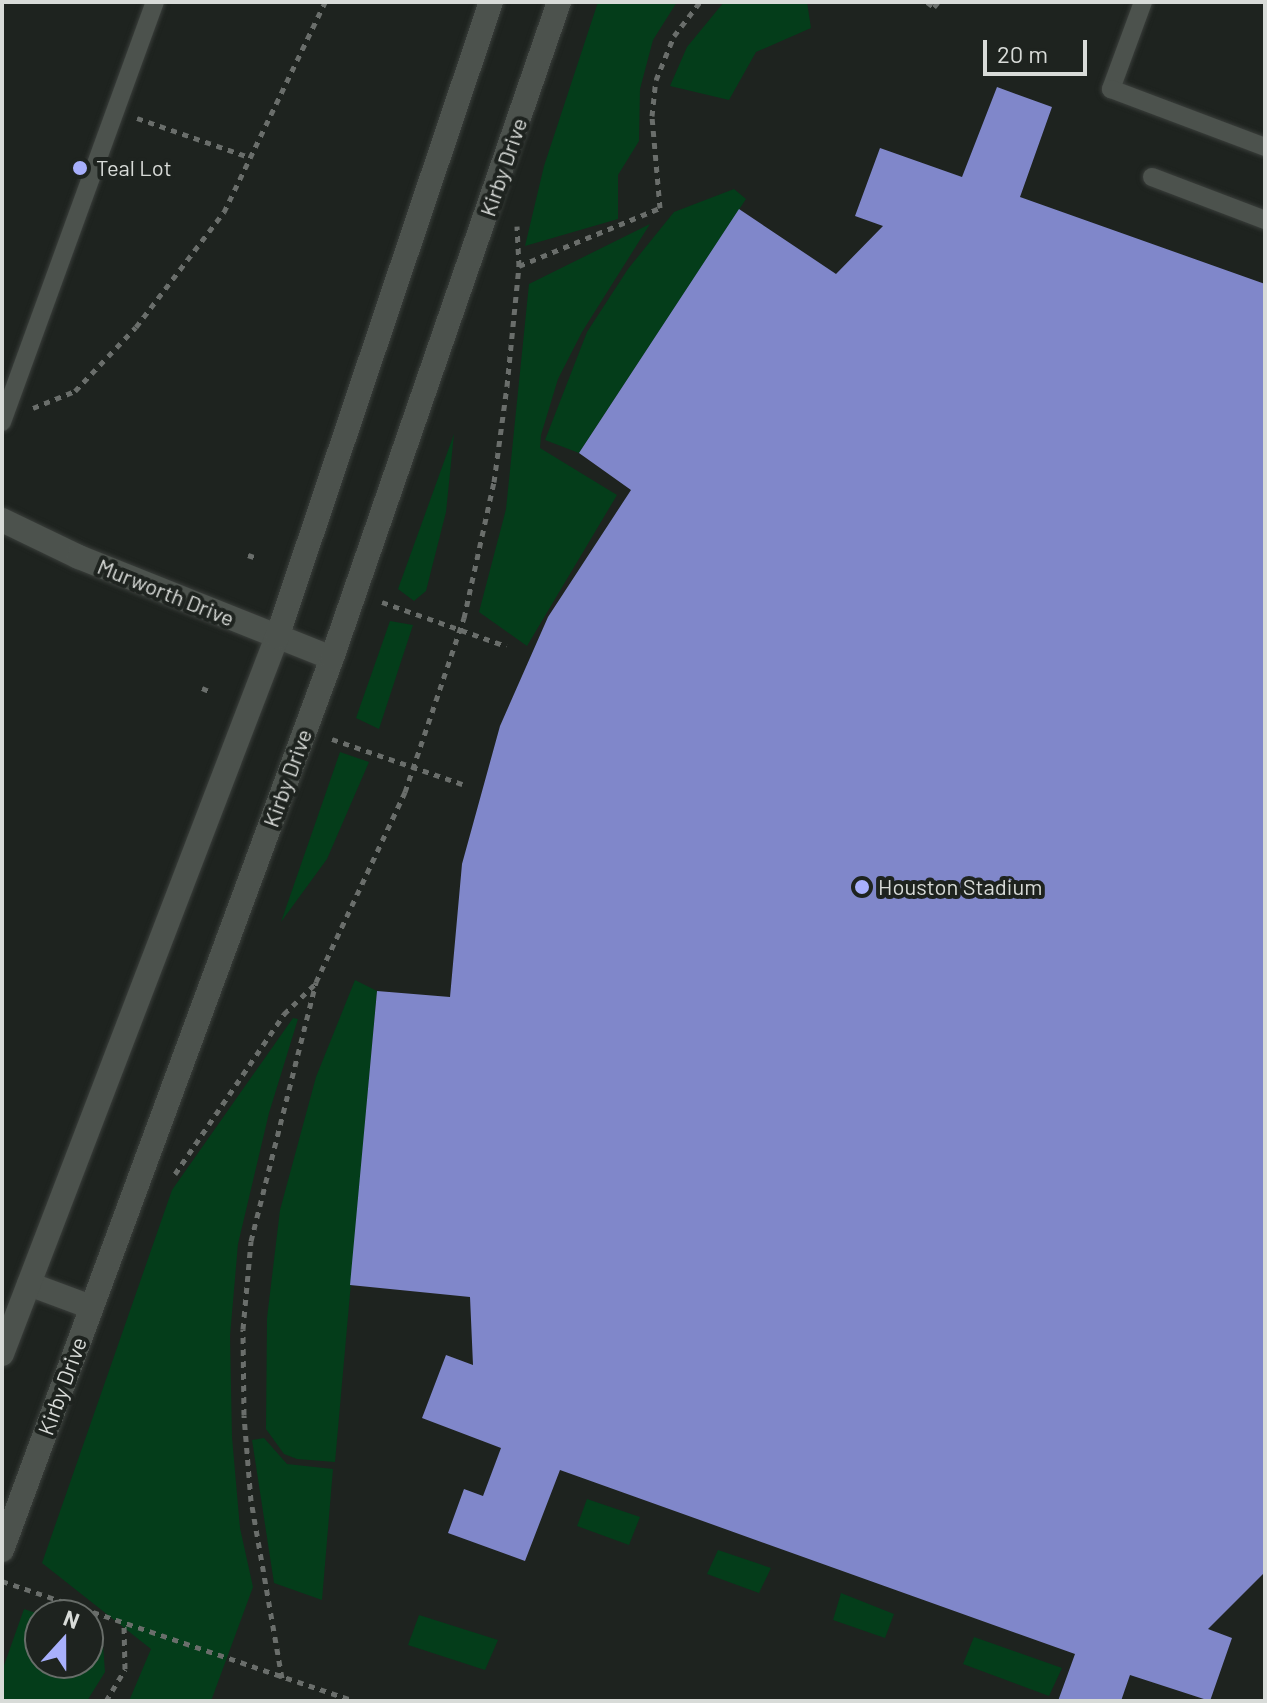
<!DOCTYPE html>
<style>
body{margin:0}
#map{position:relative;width:1267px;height:1703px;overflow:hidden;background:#1e231f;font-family:Barlow,sans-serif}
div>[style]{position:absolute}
.green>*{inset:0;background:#043d1a}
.building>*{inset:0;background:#8087ca}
.path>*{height:5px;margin-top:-2.5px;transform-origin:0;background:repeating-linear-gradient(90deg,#6a6e6b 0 6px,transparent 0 12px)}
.roads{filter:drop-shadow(0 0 2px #3a3e3b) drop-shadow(0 0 2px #3a3e3b)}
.lane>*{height:18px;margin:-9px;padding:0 9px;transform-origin:9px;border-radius:9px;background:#4c524d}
.secondary>*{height:24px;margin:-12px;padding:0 12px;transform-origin:12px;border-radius:12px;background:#4c524d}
.dots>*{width:22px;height:22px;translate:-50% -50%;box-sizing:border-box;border:4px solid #1e231f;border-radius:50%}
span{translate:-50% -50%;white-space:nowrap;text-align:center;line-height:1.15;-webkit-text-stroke:8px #1e231f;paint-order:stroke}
.street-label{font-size:22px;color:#d8dbd8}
.poi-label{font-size:22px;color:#d8dbd8}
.left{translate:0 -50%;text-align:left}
.frame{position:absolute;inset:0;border:4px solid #d8dbd8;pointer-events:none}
.north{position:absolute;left:24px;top:1599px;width:80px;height:80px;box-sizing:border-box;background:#1e231f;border:2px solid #686d69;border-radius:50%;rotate:21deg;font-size:22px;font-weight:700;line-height:32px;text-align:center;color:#d8dbd8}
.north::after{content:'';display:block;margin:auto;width:28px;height:36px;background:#a8b0fc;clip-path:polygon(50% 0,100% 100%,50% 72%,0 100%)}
.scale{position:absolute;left:983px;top:40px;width:104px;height:36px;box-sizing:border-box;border:4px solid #d8dbd8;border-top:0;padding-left:10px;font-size:24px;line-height:28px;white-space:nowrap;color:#d8dbd8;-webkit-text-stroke:6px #1e231f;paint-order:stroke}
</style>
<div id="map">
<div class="green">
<div style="clip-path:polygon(598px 2px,677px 2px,653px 40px,640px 89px,639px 141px,618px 175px,618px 219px,525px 246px,544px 166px)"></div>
<div style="clip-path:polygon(724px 2px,807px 2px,811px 28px,756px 52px,729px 100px,670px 86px,687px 47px)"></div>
<div style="clip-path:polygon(734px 189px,746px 199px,579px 453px,545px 440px,587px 332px,628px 269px,674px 212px)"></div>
<div style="clip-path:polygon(650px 224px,582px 332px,558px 379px,541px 435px,540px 448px,617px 495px,527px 646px,479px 612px,506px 509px,529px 284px)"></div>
<div style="clip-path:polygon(454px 434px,446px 512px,426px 591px,414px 601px,398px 589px)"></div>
<div style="clip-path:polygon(390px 621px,413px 625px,379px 729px,356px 718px)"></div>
<div style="clip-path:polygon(340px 752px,369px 762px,327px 859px,281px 922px)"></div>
<div style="clip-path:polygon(355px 980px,377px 991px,335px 1462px,297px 1459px,284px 1454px,266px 1429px,267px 1318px,280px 1210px,316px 1077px)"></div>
<div style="clip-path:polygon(293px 1018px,298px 1019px,269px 1113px,238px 1244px,230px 1336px,232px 1437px,240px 1528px,253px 1587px,211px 1701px,129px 1701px,151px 1649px,42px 1563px,172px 1190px)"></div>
<div style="clip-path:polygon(264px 1438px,287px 1464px,333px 1469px,322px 1600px,274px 1583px,252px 1440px)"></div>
<div style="clip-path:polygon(587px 1499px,640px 1517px,629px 1545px,577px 1526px)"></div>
<div style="clip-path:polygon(718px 1550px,771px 1568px,759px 1593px,707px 1574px)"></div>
<div style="clip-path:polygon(841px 1593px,894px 1614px,885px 1638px,833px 1620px)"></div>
<div style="clip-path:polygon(24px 1609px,42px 1615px,40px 1663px,88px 1663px,88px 1631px,103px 1645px,105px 1672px,87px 1701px,2px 1701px,2px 1671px)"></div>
<div style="clip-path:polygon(419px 1615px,498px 1640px,485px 1670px,408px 1645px)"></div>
<div style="clip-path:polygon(974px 1637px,1062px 1668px,1049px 1696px,963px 1664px)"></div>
</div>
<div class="building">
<div style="clip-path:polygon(997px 87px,1052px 107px,1020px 197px,1265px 284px,1265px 1572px,1208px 1629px,1232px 1638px,1210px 1701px,1130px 1675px,1121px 1701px,1058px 1701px,1075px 1654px,560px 1470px,525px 1561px,448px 1533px,464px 1489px,483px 1496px,501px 1448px,422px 1418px,446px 1355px,473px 1365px,470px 1297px,350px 1285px,377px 991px,450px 997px,462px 864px,500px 726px,548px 617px,631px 490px,579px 453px,739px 209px,836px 274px,883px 226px,855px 216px,880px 148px,962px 177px)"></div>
</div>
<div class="path">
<div style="left:927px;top:2px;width:9px;rotate:36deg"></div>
<div style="left:934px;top:7px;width:6px;rotate:-51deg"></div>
<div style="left:137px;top:118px;width:119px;rotate:19.2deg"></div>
<div style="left:519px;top:266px;width:152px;rotate:-22.4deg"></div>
<div style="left:660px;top:208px;width:92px;rotate:-95deg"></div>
<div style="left:652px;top:116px;width:36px;rotate:-84deg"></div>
<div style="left:656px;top:80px;width:48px;rotate:-67.8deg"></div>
<div style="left:674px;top:36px;width:43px;rotate:-52.6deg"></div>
<div style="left:33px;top:408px;width:45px;rotate:-22deg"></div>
<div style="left:75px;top:391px;width:88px;rotate:-46.4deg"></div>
<div style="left:136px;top:327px;width:145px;rotate:-52.6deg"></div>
<div style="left:224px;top:212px;width:233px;rotate:-64.3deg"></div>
<div style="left:248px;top:555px;width:9px;rotate:18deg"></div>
<div style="left:382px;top:602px;width:132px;rotate:19.5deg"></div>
<div style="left:202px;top:688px;width:10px;rotate:24deg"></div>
<div style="left:332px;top:739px;width:138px;rotate:19.1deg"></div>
<div style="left:175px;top:1174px;width:194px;rotate:-55.7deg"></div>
<div style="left:284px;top:1014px;width:45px;rotate:-44.1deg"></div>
<div style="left:2px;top:1581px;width:373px;rotate:18.8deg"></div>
<div style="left:282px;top:1678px;width:180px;rotate:-99.9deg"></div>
<div style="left:251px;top:1501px;width:86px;rotate:-94.7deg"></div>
<div style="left:244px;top:1415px;width:86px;rotate:-90.7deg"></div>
<div style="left:243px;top:1329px;width:88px;rotate:-84.8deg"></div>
<div style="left:251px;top:1241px;width:267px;rotate:-75.9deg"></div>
<div style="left:316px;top:982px;width:210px;rotate:-64.9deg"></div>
<div style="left:405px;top:792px;width:184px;rotate:-71.3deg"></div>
<div style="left:464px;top:618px;width:139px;rotate:-77.6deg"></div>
<div style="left:494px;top:482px;width:97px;rotate:-82.3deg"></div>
<div style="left:507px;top:386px;width:121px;rotate:-84.3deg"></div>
<div style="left:519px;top:266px;width:40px;rotate:-92.9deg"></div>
<div style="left:106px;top:1701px;width:37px;rotate:-59deg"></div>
<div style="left:125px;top:1669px;width:43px;rotate:-91.3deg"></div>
</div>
<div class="roads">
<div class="lane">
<div style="left:1143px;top:2px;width:93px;rotate:110.2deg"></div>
<div style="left:1111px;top:89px;width:165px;rotate:20.6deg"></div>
<div style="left:1152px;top:177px;width:121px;rotate:20.8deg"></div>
<div style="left:2px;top:422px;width:447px;rotate:-70deg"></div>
</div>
<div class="secondary">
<div style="left:2px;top:520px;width:85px;rotate:25.7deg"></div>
<div style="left:79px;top:557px;width:272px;rotate:21.8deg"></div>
<div style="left:29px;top:1284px;width:66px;rotate:20.4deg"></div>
<div style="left:2px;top:1354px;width:768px;rotate:-69.02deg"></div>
<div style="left:277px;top:637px;width:670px;rotate:-71.38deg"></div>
<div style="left:2px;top:1550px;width:951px;rotate:-69.7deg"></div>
<div style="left:332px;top:658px;width:694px;rotate:-70.91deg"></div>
</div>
</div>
<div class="dots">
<div style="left:80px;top:168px;background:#a8b0fc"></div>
<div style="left:862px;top:887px;background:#a8b0fc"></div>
</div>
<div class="street-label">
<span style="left:503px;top:167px;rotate:-71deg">Kirby Drive</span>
<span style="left:166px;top:592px;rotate:22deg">Murworth Drive</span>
<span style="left:287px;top:778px;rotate:-70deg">Kirby Drive</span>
<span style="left:62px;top:1386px;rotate:-70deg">Kirby Drive</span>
</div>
<div class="poi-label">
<span class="left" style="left:96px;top:168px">Teal Lot</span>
<span class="left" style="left:878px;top:887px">Houston Stadium</span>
</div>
<div class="frame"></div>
<div class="north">N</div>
<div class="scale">20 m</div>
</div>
